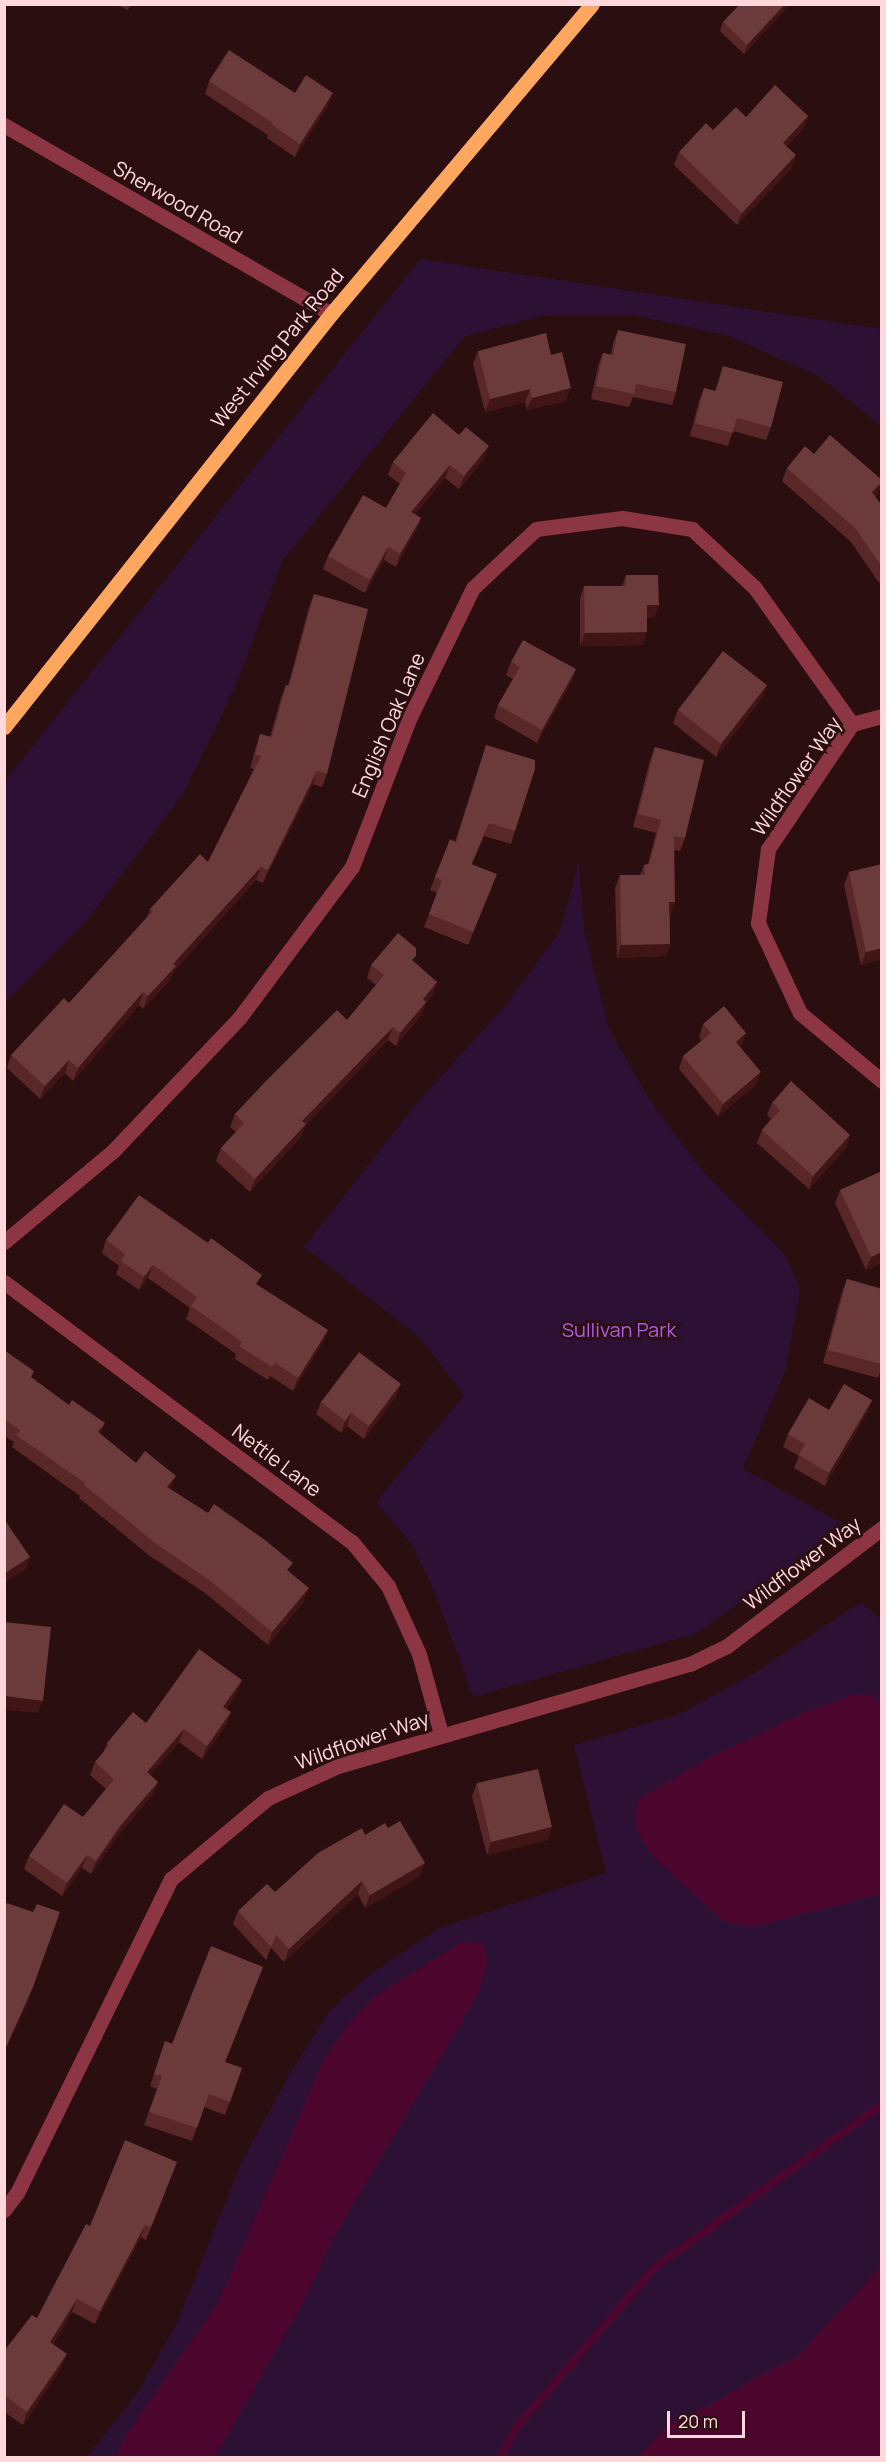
<!DOCTYPE html>
<style>
body{margin:0}
#map{position:relative;width:886px;height:2462px;overflow:hidden;background:#2b0e0f;font-family:Manrope,sans-serif}
div>[style]{position:absolute}
.green>*{inset:0;background:#2d1135}
.water>*{inset:0;background:#4c062d}
.stream>*{height:8px;margin:-4px;padding:0 4px;transform-origin:4px;border-radius:4px;background:#4c062d}
.minor>*{height:15px;margin:-7.5px;padding:0 7.5px;transform-origin:7.5px;border-radius:7.5px;background:#8d3643}
.major>*{height:15px;margin:-7.5px;padding:0 7.5px;transform-origin:7.5px;border-radius:7.5px;background:#ffa65f}
.wall>*{inset:0;background:#592727}
.shaded-wall>*{inset:0;background:#3f1515}
.building>*{inset:0;background:#6b3a3a}
span{translate:-50% -50%;white-space:nowrap;text-align:center;line-height:1.15;-webkit-text-stroke:5px #2b0e0f;paint-order:stroke}
.street-label{font-size:20px;color:#ffd8db}
.park-label{font-size:20px;color:#ab5ae9}
.frame{position:absolute;inset:0;border:6px solid #ffd8db;pointer-events:none}
.scale{position:absolute;left:667px;top:2411px;width:78px;height:27px;box-sizing:border-box;border:3px solid #ffd8db;border-top:0;padding-left:8px;font-size:18px;line-height:21px;white-space:nowrap;color:#ffd8db;-webkit-text-stroke:4px #2b0e0f;paint-order:stroke}
</style>
<div id="map">
<div class="green">
<div style="clip-path:polygon(420px 259px,881px 329px,881px 426px,818px 376px,729px 336px,633px 315px,546px 315px,465px 336px,282px 562px,237px 683px,183px 794px,86px 922px,5px 1003px,5px 781px)"></div>
<div style="clip-path:polygon(579px 861px,584px 929px,609px 1029px,651px 1102px,699px 1167px,785px 1254px,800px 1289px,786px 1369px,743px 1469px,842px 1523px,796px 1563px,697px 1633px,473px 1697px,435px 1593px,411px 1544px,376px 1502px,464px 1395px,418px 1336px,304px 1247px,416px 1104px,505px 1006px,560px 931px)"></div>
<div style="clip-path:polygon(861px 1602px,881px 1619px,881px 2457px,86px 2458px,138px 2392px,177px 2323px,242px 2161px,290px 2073px,331px 2009px,373px 1972px,439px 1928px,606px 1873px,574px 1745px,679px 1714px,752px 1675px)"></div>
</div>
<div class="water">
<div style="clip-path:polygon(855px 1694px,873px 1696px,881px 1704px,881px 1894px,751px 1927px,725px 1922px,654px 1858px,635px 1828px,635px 1812px,640px 1798px,711px 1757px,803px 1713px)"></div>
<div style="clip-path:polygon(464px 1941px,483px 1943px,488px 1961px,478px 1994px,331px 2242px,304px 2301px,215px 2457px,115px 2457px,125px 2437px,219px 2301px,325px 2057px,350px 2022px,374px 1997px)"></div>
<div style="clip-path:polygon(881px 2266px,881px 2457px,637px 2457px,671px 2423px,716px 2402px,755px 2378px,796px 2358px)"></div>
</div>
<div class="stream">
<div style="left:500px;top:2458px;width:34px;rotate:-62deg"></div>
<div style="left:516px;top:2428px;width:211px;rotate:-49.2deg"></div>
<div style="left:654px;top:2268px;width:280px;rotate:-35.6deg"></div>
</div>
<div class="minor">
<div style="left:4px;top:125px;width:378px;rotate:30deg"></div>
<div style="left:882px;top:716px;width:31px;rotate:165deg"></div>
<div style="left:852px;top:724px;width:151px;rotate:123.9deg"></div>
<div style="left:768px;top:849px;width:75px;rotate:97.7deg"></div>
<div style="left:758px;top:923px;width:99px;rotate:65deg"></div>
<div style="left:800px;top:1013px;width:107px;rotate:39.7deg"></div>
<div style="left:4px;top:1242px;width:142px;rotate:-39.9deg"></div>
<div style="left:113px;top:1151px;width:185px;rotate:-46.5deg"></div>
<div style="left:240px;top:1017px;width:187px;rotate:-53.3deg"></div>
<div style="left:352px;top:867px;width:161px;rotate:-68.9deg"></div>
<div style="left:410px;top:717px;width:144px;rotate:-64deg"></div>
<div style="left:473px;top:588px;width:86px;rotate:-43.1deg"></div>
<div style="left:536px;top:529px;width:87px;rotate:-7.3deg"></div>
<div style="left:622px;top:518px;width:71px;rotate:8.9deg"></div>
<div style="left:692px;top:529px;width:86px;rotate:43.1deg"></div>
<div style="left:755px;top:588px;width:167px;rotate:54.5deg"></div>
<div style="left:4px;top:1282px;width:434px;rotate:36.8deg"></div>
<div style="left:352px;top:1542px;width:57px;rotate:50.7deg"></div>
<div style="left:388px;top:1586px;width:75px;rotate:65.5deg"></div>
<div style="left:419px;top:1654px;width:83px;rotate:74.6deg"></div>
<div style="left:4px;top:2210px;width:21px;rotate:-53deg"></div>
<div style="left:17px;top:2193px;width:350px;rotate:-63.9deg"></div>
<div style="left:171px;top:1879px;width:126px;rotate:-39.9deg"></div>
<div style="left:268px;top:1798px;width:77px;rotate:-24.6deg"></div>
<div style="left:338px;top:1766px;width:366px;rotate:-16.2deg"></div>
<div style="left:690px;top:1664px;width:41px;rotate:-25.9deg"></div>
<div style="left:727px;top:1646px;width:195px;rotate:-37.3deg"></div>
</div>
<div class="major">
<div style="left:4px;top:727px;width:527px;rotate:-51.63deg"></div>
<div style="left:331px;top:314px;width:405px;rotate:-49.9deg"></div>
</div>
<div class="wall">
<div style="clip-path:polygon(115px 4px,131px 4px,128px 10px)"></div>
<div style="clip-path:polygon(790px 4px,744px 54px,720px 31px,723px 22px)"></div>
<div style="clip-path:polygon(209px 81px,295px 93px,328px 106px,295px 157px,267px 138px,268px 135px,205px 94px)"></div>
<div style="clip-path:polygon(808px 116px,803px 129px,787px 146px,792px 168px,737px 225px,674px 165px,679px 152px,713px 130px,746px 117px)"></div>
<div style="clip-path:polygon(618px 330px,676px 392px,672px 405px,633px 397px,629px 407px,591px 399px,598px 366px,603px 353px,611px 355px,613px 343px)"></div>
<div style="clip-path:polygon(478px 351px,551px 355px,566px 401px,527px 410px,525px 402px,485px 412px,473px 364px)"></div>
<div style="clip-path:polygon(723px 366px,771px 427px,766px 440px,733px 431px,728px 446px,690px 436px,699px 401px,704px 388px,715px 391px)"></div>
<div style="clip-path:polygon(814px 454px,878px 494px,875px 496px,882px 506px,882px 581px,879px 583px,851px 542px,782px 481px,787px 468px)"></div>
<div style="clip-path:polygon(484px 459px,459px 489px,445px 478px,415px 514px,421px 518px,416px 530px,396px 567px,384px 560px,365px 593px,323px 569px,328px 556px,386px 508px,400px 484px,388px 475px,393px 462px)"></div>
<div style="clip-path:polygon(626px 575px,659px 605px,654px 618px,647px 618px,647px 632px,642px 645px,580px 646px,580px 599px,584px 586px,622px 586px)"></div>
<div style="clip-path:polygon(314px 594px,327px 774px,322px 787px,313px 784px,263px 883px,256px 880px,174px 971px,171px 979px,143px 1009px,139px 1005px,73px 1081px,65px 1073px,40px 1099px,7px 1068px,11px 1055px,69px 1003px,147px 917px,150px 909px,208px 862px,254px 769px,250px 768px,256px 747px,260px 734px,270px 737px,281px 698px,286px 685px,288px 686px,309px 607px)"></div>
<div style="clip-path:polygon(511px 662px,576px 669px,571px 682px,537px 743px,494px 718px,498px 705px,513px 679px,506px 675px)"></div>
<div style="clip-path:polygon(767px 685px,762px 698px,716px 757px,673px 723px,678px 710px)"></div>
<div style="clip-path:polygon(486px 745px,515px 831px,511px 844px,484px 836px,472px 864px,492px 887px,468px 945px,424px 927px,437px 893px,430px 890px,435px 877px,455px 842px)"></div>
<div style="clip-path:polygon(655px 747px,685px 838px,680px 851px,674px 850px,671px 915px,670px 915px,670px 944px,666px 956px,617px 958px,615px 888px,620px 875px,640px 875px,644px 865px,648px 864px,656px 833px,633px 827px,650px 760px)"></div>
<div style="clip-path:polygon(882px 864px,882px 959px,861px 965px,844px 885px,849px 872px)"></div>
<div style="clip-path:polygon(414px 962px,437px 982px,433px 994px,426px 1003px,421px 1015px,396px 1046px,388px 1040px,305px 1126px,301px 1137px,250px 1192px,216px 1161px,221px 1148px,236px 1132px,230px 1127px,235px 1114px,347px 1020px,376px 985px,367px 978px,371px 965px)"></div>
<div style="clip-path:polygon(703px 1024px,746px 1033px,741px 1046px,740px 1047px,756px 1085px,718px 1116px,679px 1069px,683px 1056px,702px 1041px,699px 1037px)"></div>
<div style="clip-path:polygon(772px 1103px,850px 1135px,846px 1148px,809px 1189px,757px 1143px,762px 1130px,771px 1119px,767px 1115px)"></div>
<div style="clip-path:polygon(840px 1190px,882px 1263px,866px 1270px,835px 1203px)"></div>
<div style="clip-path:polygon(106px 1240px,258px 1286px,328px 1330px,323px 1342px,293px 1391px,270px 1376px,268px 1380px,235px 1359px,236px 1354px,186px 1319px,190px 1308px,148px 1278px,139px 1290px,116px 1274px,119px 1266px,102px 1253px)"></div>
<div style="clip-path:polygon(847px 1279px,882px 1289px,882px 1367px,878px 1378px,823px 1363px,842px 1292px)"></div>
<div style="clip-path:polygon(4px 1350px,32px 1378px,136px 1463px,170px 1489px,290px 1572px,304px 1601px,268px 1645px,205px 1593px,150px 1556px,79px 1498px,80px 1496px,12px 1447px,14px 1442px,4px 1436px)"></div>
<div style="clip-path:polygon(396px 1397px,364px 1439px,347px 1426px,341px 1433px,316px 1414px,321px 1402px)"></div>
<div style="clip-path:polygon(872px 1400px,867px 1413px,825px 1486px,794px 1468px,799px 1456px,783px 1447px,788px 1434px,829px 1410px)"></div>
<div style="clip-path:polygon(242px 1680px,237px 1693px,226px 1709px,231px 1712px,226px 1725px,202px 1759px,179px 1742px,150px 1775px,158px 1782px,153px 1794px,116px 1838px,91px 1874px,82px 1868px,62px 1896px,24px 1869px,29px 1856px,83px 1817px,106px 1789px,90px 1775px,95px 1762px,104px 1751px,107px 1743px,146px 1723px)"></div>
<div style="clip-path:polygon(477px 1783px,548px 1840px,487px 1855px,472px 1796px)"></div>
<div style="clip-path:polygon(388px 1828px,420px 1876px,365px 1908px,358px 1894px,284px 1962px,271px 1948px,266px 1960px,233px 1924px,238px 1911px,275px 1892px,365px 1835px)"></div>
<div style="clip-path:polygon(263px 1967px,225px 2062px,242px 2068px,225px 2115px,204px 2107px,192px 2141px,144px 2125px,157px 2089px,150px 2086px,165px 2041px,172px 2044px)"></div>
<div style="clip-path:polygon(177px 2162px,146px 2240px,141px 2237px,95px 2324px,72px 2312px,53px 2344px,62px 2367px,23px 2425px,4px 2412px,4px 2351px,37px 2318px,90px 2226px)"></div>
</div>
<div class="shaded-wall">
<div style="clip-path:polygon(785px 4px,790px 4px,744px 54px,747px 45px)"></div>
<div style="clip-path:polygon(333px 93px,328px 106px,295px 157px,300px 144px)"></div>
<div style="clip-path:polygon(808px 116px,803px 129px,778px 156px,783px 143px)"></div>
<div style="clip-path:polygon(796px 155px,792px 168px,737px 225px,742px 213px)"></div>
<div style="clip-path:polygon(571px 388px,566px 401px,527px 410px,532px 398px)"></div>
<div style="clip-path:polygon(530px 389px,525px 402px,485px 412px,490px 399px)"></div>
<div style="clip-path:polygon(489px 446px,484px 459px,459px 489px,464px 476px)"></div>
<div style="clip-path:polygon(450px 465px,445px 478px,406px 525px,411px 512px)"></div>
<div style="clip-path:polygon(882px 482px,878px 494px,868px 505px,872px 492px)"></div>
<div style="clip-path:polygon(421px 518px,416px 530px,396px 567px,400px 554px)"></div>
<div style="clip-path:polygon(388px 547px,384px 560px,365px 593px,370px 580px)"></div>
<div style="clip-path:polygon(647px 605px,659px 605px,654px 618px,642px 618px)"></div>
<div style="clip-path:polygon(647px 632px,642px 645px,580px 646px,585px 633px)"></div>
<div style="clip-path:polygon(576px 669px,571px 682px,537px 743px,542px 730px)"></div>
<div style="clip-path:polygon(767px 685px,762px 698px,716px 757px,721px 744px)"></div>
<div style="clip-path:polygon(317px 771px,313px 784px,263px 883px,268px 870px)"></div>
<div style="clip-path:polygon(261px 867px,256px 880px,174px 971px,171px 979px,143px 1009px,148px 996px,173px 964px)"></div>
<div style="clip-path:polygon(669px 902px,675px 902px,671px 915px,665px 915px)"></div>
<div style="clip-path:polygon(670px 944px,666px 956px,617px 958px,621px 945px)"></div>
<div style="clip-path:polygon(882px 948px,882px 959px,861px 965px,866px 952px)"></div>
<div style="clip-path:polygon(437px 982px,433px 994px,426px 1003px,421px 1015px,396px 1046px,400px 1033px,423px 999px)"></div>
<div style="clip-path:polygon(143px 992px,139px 1005px,73px 1081px,78px 1068px)"></div>
<div style="clip-path:polygon(393px 1027px,388px 1040px,305px 1126px,301px 1137px,250px 1192px,255px 1179px,302px 1121px)"></div>
<div style="clip-path:polygon(746px 1033px,741px 1046px,731px 1055px,736px 1042px)"></div>
<div style="clip-path:polygon(69px 1060px,65px 1073px,40px 1099px,45px 1086px)"></div>
<div style="clip-path:polygon(761px 1072px,756px 1085px,718px 1116px,723px 1104px)"></div>
<div style="clip-path:polygon(850px 1135px,846px 1148px,809px 1189px,813px 1176px)"></div>
<div style="clip-path:polygon(882px 1252px,882px 1263px,866px 1270px,871px 1257px)"></div>
<div style="clip-path:polygon(153px 1265px,148px 1278px,139px 1290px,144px 1277px)"></div>
<div style="clip-path:polygon(328px 1330px,323px 1342px,293px 1391px,298px 1378px)"></div>
<div style="clip-path:polygon(401px 1384px,396px 1397px,364px 1439px,369px 1426px)"></div>
<div style="clip-path:polygon(872px 1400px,867px 1413px,825px 1486px,829px 1473px)"></div>
<div style="clip-path:polygon(351px 1413px,347px 1426px,341px 1433px,345px 1421px)"></div>
<div style="clip-path:polygon(105px 1423px,100px 1436px,98px 1432px)"></div>
<div style="clip-path:polygon(176px 1476px,171px 1488px,162px 1500px,167px 1487px)"></div>
<div style="clip-path:polygon(30px 1557px,26px 1569px,4px 1584px,4px 1574px)"></div>
<div style="clip-path:polygon(309px 1588px,304px 1601px,268px 1645px,272px 1632px)"></div>
<div style="clip-path:polygon(242px 1680px,237px 1693px,218px 1720px,223px 1707px)"></div>
<div style="clip-path:polygon(4px 1696px,43px 1701px,38px 1713px,4px 1710px)"></div>
<div style="clip-path:polygon(231px 1712px,226px 1725px,202px 1759px,207px 1746px)"></div>
<div style="clip-path:polygon(184px 1729px,179px 1742px,142px 1785px,147px 1772px)"></div>
<div style="clip-path:polygon(158px 1782px,153px 1794px,116px 1838px,91px 1874px,96px 1861px,121px 1825px)"></div>
<div style="clip-path:polygon(552px 1827px,548px 1840px,487px 1855px,491px 1842px)"></div>
<div style="clip-path:polygon(87px 1855px,82px 1868px,62px 1896px,67px 1883px)"></div>
<div style="clip-path:polygon(425px 1863px,420px 1876px,365px 1908px,370px 1895px)"></div>
<div style="clip-path:polygon(362px 1881px,358px 1894px,284px 1962px,289px 1949px)"></div>
<div style="clip-path:polygon(33px 1987px,29px 2000px,4px 2054px,6px 2047px)"></div>
<div style="clip-path:polygon(145px 2225px,141px 2237px,95px 2324px,100px 2311px)"></div>
<div style="clip-path:polygon(77px 2299px,72px 2312px,46px 2355px,50px 2342px)"></div>
<div style="clip-path:polygon(67px 2354px,62px 2367px,23px 2425px,27px 2412px)"></div>
</div>
<div class="building">
<div style="clip-path:polygon(740px 4px,785px 4px,747px 45px,723px 22px)"></div>
<div style="clip-path:polygon(229px 50px,295px 93px,306px 75px,333px 93px,300px 144px,272px 125px,273px 123px,209px 81px)"></div>
<div style="clip-path:polygon(775px 85px,808px 116px,783px 143px,796px 155px,742px 213px,679px 152px,706px 123px,713px 130px,736px 107px,746px 117px)"></div>
<div style="clip-path:polygon(618px 330px,686px 344px,676px 392px,636px 384px,634px 394px,596px 386px,603px 353px,613px 355px)"></div>
<div style="clip-path:polygon(546px 333px,551px 355px,562px 352px,571px 388px,532px 398px,530px 389px,490px 399px,478px 351px)"></div>
<div style="clip-path:polygon(723px 366px,783px 382px,771px 427px,737px 418px,733px 433px,695px 423px,704px 388px,716px 391px)"></div>
<div style="clip-path:polygon(433px 413px,459px 435px,466px 427px,489px 446px,464px 476px,450px 465px,411px 512px,421px 518px,400px 554px,388px 547px,370px 580px,328px 556px,363px 495px,386px 508px,406px 473px,393px 462px)"></div>
<div style="clip-path:polygon(830px 435px,882px 480px,882px 482px,872px 492px,882px 506px,882px 567px,856px 529px,787px 468px,805px 446px,814px 454px)"></div>
<div style="clip-path:polygon(626px 575px,658px 575px,659px 605px,647px 605px,647px 632px,585px 633px,584px 586px,626px 586px)"></div>
<div style="clip-path:polygon(314px 594px,368px 609px,327px 774px,317px 771px,268px 870px,261px 867px,173px 964px,176px 966px,148px 996px,143px 992px,78px 1068px,69px 1060px,45px 1086px,11px 1055px,64px 998px,69px 1003px,153px 911px,150px 909px,200px 854px,208px 862px,261px 756px,255px 755px,260px 734px,272px 737px,286px 685px,289px 686px)"></div>
<div style="clip-path:polygon(523px 640px,576px 669px,542px 730px,498px 705px,520px 667px,511px 662px)"></div>
<div style="clip-path:polygon(723px 651px,767px 685px,721px 744px,678px 710px)"></div>
<div style="clip-path:polygon(486px 745px,535px 760px,535px 769px,515px 831px,489px 823px,471px 864px,497px 874px,473px 932px,429px 914px,442px 880px,435px 877px,450px 839px,456px 842px)"></div>
<div style="clip-path:polygon(655px 747px,704px 760px,685px 838px,674px 836px,675px 902px,669px 902px,670px 944px,621px 945px,620px 875px,645px 875px,644px 865px,649px 864px,661px 820px,638px 814px)"></div>
<div style="clip-path:polygon(882px 864px,882px 948px,866px 952px,849px 872px)"></div>
<div style="clip-path:polygon(398px 933px,416px 948px,416px 956px,412px 960px,437px 982px,423px 999px,426px 1002px,400px 1033px,393px 1027px,302px 1121px,306px 1124px,255px 1179px,221px 1148px,244px 1123px,235px 1114px,263px 1084px,337px 1010px,347px 1020px,384px 975px,371px 965px)"></div>
<div style="clip-path:polygon(724px 1006px,746px 1033px,736px 1042px,761px 1072px,723px 1104px,683px 1056px,711px 1033px,703px 1024px)"></div>
<div style="clip-path:polygon(791px 1081px,850px 1135px,813px 1176px,762px 1130px,780px 1110px,772px 1103px)"></div>
<div style="clip-path:polygon(882px 1171px,882px 1252px,871px 1257px,840px 1190px)"></div>
<div style="clip-path:polygon(139px 1195px,208px 1243px,211px 1238px,262px 1275px,256px 1284px,328px 1330px,298px 1378px,275px 1363px,272px 1367px,239px 1346px,242px 1342px,191px 1306px,197px 1297px,153px 1265px,144px 1277px,121px 1261px,125px 1254px,106px 1240px)"></div>
<div style="clip-path:polygon(847px 1279px,882px 1289px,882px 1364px,828px 1350px)"></div>
<div style="clip-path:polygon(4px 1350px,34px 1371px,31px 1377px,69px 1405px,72px 1400px,105px 1423px,98px 1432px,136px 1463px,145px 1451px,176px 1476px,167px 1487px,208px 1513px,214px 1504px,265px 1540px,293px 1563px,287px 1570px,309px 1588px,272px 1632px,209px 1580px,155px 1543px,84px 1485px,85px 1483px,16px 1435px,20px 1430px,4px 1419px)"></div>
<div style="clip-path:polygon(359px 1352px,401px 1384px,369px 1426px,351px 1413px,345px 1421px,321px 1402px)"></div>
<div style="clip-path:polygon(844px 1384px,872px 1400px,829px 1473px,799px 1455px,805px 1444px,788px 1434px,809px 1398px,829px 1410px)"></div>
<div style="clip-path:polygon(4px 1519px,30px 1557px,4px 1574px)"></div>
<div style="clip-path:polygon(4px 1622px,51px 1627px,43px 1701px,4px 1696px)"></div>
<div style="clip-path:polygon(199px 1649px,242px 1680px,223px 1707px,231px 1712px,207px 1746px,184px 1729px,147px 1772px,158px 1782px,121px 1825px,96px 1861px,87px 1855px,67px 1883px,29px 1856px,64px 1804px,83px 1817px,114px 1779px,95px 1762px,109px 1745px,107px 1743px,133px 1712px,146px 1723px)"></div>
<div style="clip-path:polygon(538px 1769px,552px 1827px,491px 1842px,477px 1783px)"></div>
<div style="clip-path:polygon(400px 1821px,425px 1863px,370px 1895px,362px 1881px,289px 1949px,276px 1935px,271px 1947px,238px 1911px,267px 1884px,275px 1892px,318px 1853px,362px 1828px,365px 1835px,385px 1823px,388px 1828px)"></div>
<div style="clip-path:polygon(7px 1903px,33px 1912px,37px 1904px,60px 1912px,33px 1987px,6px 2047px,4px 2046px,4px 1910px)"></div>
<div style="clip-path:polygon(211px 1946px,263px 1967px,225px 2062px,242px 2068px,230px 2102px,209px 2094px,197px 2128px,149px 2112px,162px 2076px,154px 2074px,165px 2041px,172px 2044px)"></div>
<div style="clip-path:polygon(125px 2140px,177px 2162px,151px 2227px,145px 2225px,100px 2311px,77px 2299px,50px 2342px,67px 2354px,27px 2412px,4px 2395px,4px 2351px,32px 2315px,37px 2318px,86px 2224px,90px 2226px)"></div>
</div>
<div class="street-label">
<span style="left:178px;top:202px;rotate:30deg">Sherwood Road</span>
<span style="left:277px;top:348px;rotate:-51deg">West Irving Park Road</span>
<span style="left:388px;top:725px;rotate:-67deg">English Oak Lane</span>
<span style="left:796px;top:776px;rotate:-55deg">Wildflower Way</span>
<span style="left:277px;top:1460px;rotate:37deg">Nettle Lane</span>
<span style="left:802px;top:1563px;rotate:-37deg">Wildflower Way</span>
<span style="left:362px;top:1740px;rotate:-19deg">Wildflower Way</span>
</div>
<div class="park-label">
<span style="left:619px;top:1329px">Sullivan Park</span>
</div>
<div class="frame"></div>
<div class="scale">20 m</div>
</div>
